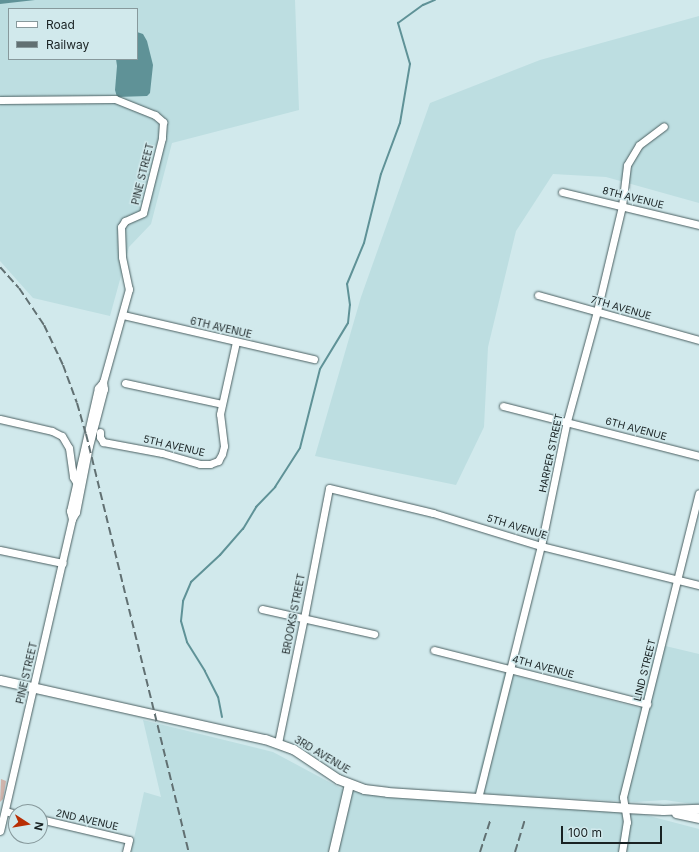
<!DOCTYPE html>
<style>
body{margin:0}
#map{position:relative;width:699px;height:852px;overflow:hidden;background:#d1e9ec;font-family:Inter,sans-serif}
div>[style]{position:absolute}
.built>*{inset:0;background:#bddee1}
.green>*{inset:0;background:#d0b4ac}
.water>*{inset:0;background:#5f9297}
.stream>*{height:2px;margin:-1px;padding:0 1px;transform-origin:1px;border-radius:1px;background:#5f9297}
.roads{filter:drop-shadow(0 0 1px #4a5f61) drop-shadow(0 0 1px #4a5f61)}
.minor>*{height:7px;margin:-3.5px;padding:0 3.5px;transform-origin:3.5px;border-radius:3.5px;background:#fff}
.tertiary>*{height:9px;margin:-4.5px;padding:0 4.5px;transform-origin:4.5px;border-radius:4.5px;background:#fff}
.rail>*{height:2px;margin-top:-1px;transform-origin:0;background:repeating-linear-gradient(90deg,#617072 0 8px,transparent 0 12px)}
span{translate:-50% -50%;white-space:nowrap;text-align:center;line-height:1.15;-webkit-text-stroke:3px #d1e9ec;paint-order:stroke}
.street-label{font-size:10px;color:#192223}
.legend{position:absolute;left:8px;top:8px;width:130px;height:52px;box-sizing:border-box;background:#d1e9ec;border:1px solid #87999c;margin:0;padding:5px 7px;list-style:none;font-size:12px;color:#192223}
.legend li{display:flex;align-items:center;gap:8px;height:20px}
.legend b{width:20px;border:1px solid #87999c}
.north{position:absolute;left:8px;top:804px;width:40px;height:40px;box-sizing:border-box;background:#d1e9ec;border:1px solid #87999c;border-radius:50%;rotate:102deg;font-size:11px;font-weight:700;line-height:16px;text-align:center;color:#192223}
.north::after{content:'';display:block;margin:auto;width:14px;height:18px;background:#b82e04;clip-path:polygon(50% 0,100% 100%,50% 72%,0 100%)}
.scale{position:absolute;left:561px;top:826px;width:101px;height:18px;box-sizing:border-box;border:2px solid #192223;border-top:0;padding-left:5px;font-size:12px;line-height:14px;white-space:nowrap;color:#192223;-webkit-text-stroke:3px #d1e9ec;paint-order:stroke}
</style>
<div id="map">
<div class="built">
<div style="clip-path:polygon(evenodd,0 0,295px 0,299px 110px,172px 143px,151px 224px,129px 247px,110px 316px,33px 298px,0 261px,0 0,9px 9px,137px 9px,137px 59px,9px 59px,9px 9px)"></div>
<div style="clip-path:polygon(699px 16px,699px 203px,606px 177px,553px 174px,516px 231px,488px 347px,484px 427px,456px 485px,315px 456px,361px 297px,430px 103px,540px 60px)"></div>
<div style="clip-path:polygon(657px 644px,699px 654px,699px 805px,665px 800px,635px 802px,474px 793px,504px 673px,640px 708px)"></div>
<div style="clip-path:polygon(143px 720px,273px 752px,344px 790px,472px 803px,638px 813px,699px 829px,699px 852px,131px 852px,144px 792px,161px 797px)"></div>
</div>
<div class="green">
<div style="clip-path:polygon(1px 779px,6px 781px,3px 799px,0 802px)"></div>
</div>
<div class="water">
<div style="clip-path:polygon(0 0,35px 0,0 4px)"></div>
<div style="clip-path:polygon(137px 32px,143px 34px,147px 41px,153px 65px,150px 93px,147px 96px,117px 97px,115px 90px,117px 66px,116px 59px,137px 59px)"></div>
</div>
<div class="stream">
<div style="left:222px;top:717px;width:20px;rotate:-101deg"></div>
<div style="left:218px;top:697px;width:29px;rotate:-117deg"></div>
<div style="left:205px;top:671px;width:34px;rotate:-122deg"></div>
<div style="left:187px;top:642px;width:22px;rotate:-106deg"></div>
<div style="left:181px;top:621px;width:20px;rotate:-84deg"></div>
<div style="left:183px;top:601px;width:21px;rotate:-67deg"></div>
<div style="left:191px;top:582px;width:40px;rotate:-43deg"></div>
<div style="left:220px;top:555px;width:35px;rotate:-49deg"></div>
<div style="left:243px;top:529px;width:26px;rotate:-59deg"></div>
<div style="left:256px;top:507px;width:28px;rotate:-46deg"></div>
<div style="left:275px;top:487px;width:46px;rotate:-57.3deg"></div>
<div style="left:300px;top:448px;width:81px;rotate:-75.8deg"></div>
<div style="left:320px;top:369px;width:54px;rotate:-58.7deg"></div>
<div style="left:348px;top:323px;width:18px;rotate:-84deg"></div>
<div style="left:350px;top:305px;width:21px;rotate:-98deg"></div>
<div style="left:347px;top:284px;width:44px;rotate:-67.5deg"></div>
<div style="left:364px;top:243px;width:71px;rotate:-76.2deg"></div>
<div style="left:381px;top:174px;width:54px;rotate:-69.6deg"></div>
<div style="left:400px;top:123px;width:60px;rotate:-80.4deg"></div>
<div style="left:410px;top:64px;width:43px;rotate:-106.3deg"></div>
<div style="left:398px;top:23px;width:31px;rotate:-36deg"></div>
<div style="left:423px;top:5px;width:13px;rotate:-23deg"></div>
</div>
<div class="roads">
<div class="minor">
<div style="left:0;top:100px;width:115px;rotate:-0.5deg"></div>
<div style="left:115px;top:99px;width:43px;rotate:21.8deg"></div>
<div style="left:155px;top:115px;width:11px;rotate:41deg"></div>
<div style="left:163px;top:122px;width:16px;rotate:94deg"></div>
<div style="left:162px;top:138px;width:77px;rotate:104.2deg"></div>
<div style="left:143px;top:213px;width:20px;rotate:156deg"></div>
<div style="left:125px;top:221px;width:7px;rotate:124deg"></div>
<div style="left:121px;top:227px;width:30px;rotate:88deg"></div>
<div style="left:122px;top:257px;width:33px;rotate:78deg"></div>
<div style="left:129px;top:289px;width:97px;rotate:105.6deg"></div>
<div style="left:103px;top:382px;width:8px;rotate:130deg"></div>
<div style="left:98px;top:388px;width:126px;rotate:102.8deg"></div>
<div style="left:70px;top:511px;width:8px;rotate:76deg"></div>
<div style="left:562px;top:192px;width:141px;rotate:13.5deg"></div>
<div style="left:538px;top:295px;width:167px;rotate:15.6deg"></div>
<div style="left:123px;top:315px;width:196px;rotate:13deg"></div>
<div style="left:125px;top:383px;width:99px;rotate:12.2deg"></div>
<div style="left:503px;top:406px;width:202px;rotate:14.3deg"></div>
<div style="left:0;top:419px;width:53px;rotate:13deg"></div>
<div style="left:52px;top:431px;width:11px;rotate:27deg"></div>
<div style="left:62px;top:436px;width:14px;rotate:60deg"></div>
<div style="left:69px;top:448px;width:29px;rotate:82deg"></div>
<div style="left:73px;top:477px;width:6px;rotate:59deg"></div>
<div style="left:100px;top:432px;width:5px;rotate:90deg"></div>
<div style="left:100px;top:437px;width:6px;rotate:59deg"></div>
<div style="left:103px;top:442px;width:60px;rotate:10.6deg"></div>
<div style="left:162px;top:453px;width:40px;rotate:16deg"></div>
<div style="left:200px;top:464px;width:10px"></div>
<div style="left:210px;top:464px;width:9px;rotate:-21deg"></div>
<div style="left:218px;top:461px;width:8px;rotate:-60deg"></div>
<div style="left:222px;top:454px;width:8px;rotate:-76deg"></div>
<div style="left:224px;top:446px;width:32px;rotate:-97deg"></div>
<div style="left:220px;top:414px;width:74px;rotate:-77.5deg"></div>
<div style="left:0;top:550px;width:64px;rotate:11.7deg"></div>
<div style="left:262px;top:609px;width:115px;rotate:12.6deg"></div>
<div style="left:434px;top:650px;width:220px;rotate:14.2deg"></div>
<div style="left:278px;top:743px;width:128px;rotate:-78.3deg"></div>
<div style="left:304px;top:618px;width:132px;rotate:-79.1deg"></div>
<div style="left:329px;top:488px;width:107px;rotate:13.5deg"></div>
<div style="left:433px;top:513px;width:113px;rotate:17deg"></div>
<div style="left:541px;top:546px;width:163px;rotate:13.9deg"></div>
<div style="left:478px;top:798px;width:260px;rotate:-76deg"></div>
<div style="left:541px;top:546px;width:128px;rotate:-78.3deg"></div>
<div style="left:567px;top:421px;width:114px;rotate:-74.7deg"></div>
<div style="left:597px;top:311px;width:108px;rotate:-76.6deg"></div>
<div style="left:622px;top:206px;width:41px;rotate:-83deg"></div>
<div style="left:627px;top:165px;width:23px;rotate:-59deg"></div>
<div style="left:639px;top:145px;width:31px;rotate:-37deg"></div>
<div style="left:5px;top:811px;width:11px;rotate:15deg"></div>
<div style="left:40px;top:819px;width:91px;rotate:13.3deg"></div>
<div style="left:129px;top:840px;width:12px;rotate:104deg"></div>
<div style="left:0;top:831px;width:320px;rotate:-77deg"></div>
<div style="left:72px;top:519px;width:8px;rotate:-60deg"></div>
<div style="left:76px;top:512px;width:67px;rotate:-78.9deg"></div>
<div style="left:89px;top:446px;width:59px;rotate:-75.3deg"></div>
<div style="left:104px;top:389px;width:7px;rotate:-98deg"></div>
<div style="left:622px;top:852px;width:30px;rotate:-81deg"></div>
<div style="left:627px;top:822px;width:25px;rotate:-99deg"></div>
<div style="left:623px;top:797px;width:313px;rotate:-76deg"></div>
</div>
<div class="tertiary">
<div style="left:0;top:680px;width:271px;rotate:12.6deg"></div>
<div style="left:265px;top:739px;width:30px;rotate:20deg"></div>
<div style="left:293px;top:749px;width:54px;rotate:33.7deg"></div>
<div style="left:338px;top:779px;width:28px;rotate:21deg"></div>
<div style="left:364px;top:789px;width:23px;rotate:7deg"></div>
<div style="left:387px;top:792px;width:239px;rotate:3.8deg"></div>
<div style="left:625px;top:808px;width:38px;rotate:3deg"></div>
<div style="left:663px;top:810px;width:36px;rotate:-2deg"></div>
<div style="left:676px;top:813px;width:24px;rotate:12deg"></div>
<div style="left:333px;top:852px;width:70px;rotate:-76.8deg"></div>
</div>
</div>
<div class="rail">
<div style="left:0;top:267px;width:28px;rotate:48deg"></div>
<div style="left:19px;top:288px;width:45px;rotate:56deg"></div>
<div style="left:44px;top:325px;width:44px;rotate:64.6deg"></div>
<div style="left:63px;top:365px;width:40px;rotate:69.8deg"></div>
<div style="left:77px;top:403px;width:32px;rotate:74deg"></div>
<div style="left:86px;top:434px;width:431px;rotate:76.2deg"></div>
<div style="left:480px;top:852px;width:33px;rotate:-72deg"></div>
<div style="left:515px;top:852px;width:34px;rotate:-73deg"></div>
</div>
<div class="street-label">
<span style="left:143px;top:174px;rotate:-76deg">PINE STREET</span>
<span style="left:633px;top:198px;rotate:14deg">8TH AVENUE</span>
<span style="left:621px;top:308px;rotate:16deg">7TH AVENUE</span>
<span style="left:221px;top:328px;rotate:13deg">6TH AVENUE</span>
<span style="left:636px;top:429px;rotate:15deg">6TH AVENUE</span>
<span style="left:174px;top:446px;rotate:13deg">5TH AVENUE</span>
<span style="left:551px;top:453px;rotate:-78deg">HARPER STREET</span>
<span style="left:517px;top:527px;rotate:17deg">5TH AVENUE</span>
<span style="left:294px;top:614px;rotate:-79deg">BROOKS STREET</span>
<span style="left:543px;top:667px;rotate:15deg">4TH AVENUE</span>
<span style="left:645px;top:670px;rotate:-76deg">LIND STREET</span>
<span style="left:27px;top:673px;rotate:-77deg">PINE STREET</span>
<span style="left:322px;top:755px;rotate:31deg">3RD AVENUE</span>
<span style="left:87px;top:820px;rotate:13deg">2ND AVENUE</span>
</div>
<ul class="legend">
<li><b style="height:5px;background:#fff"></b>Road</li>
<li><b style="height:5px;background:#617072"></b>Railway</li>
</ul>
<div class="north">N</div>
<div class="scale">100 m</div>
</div>
